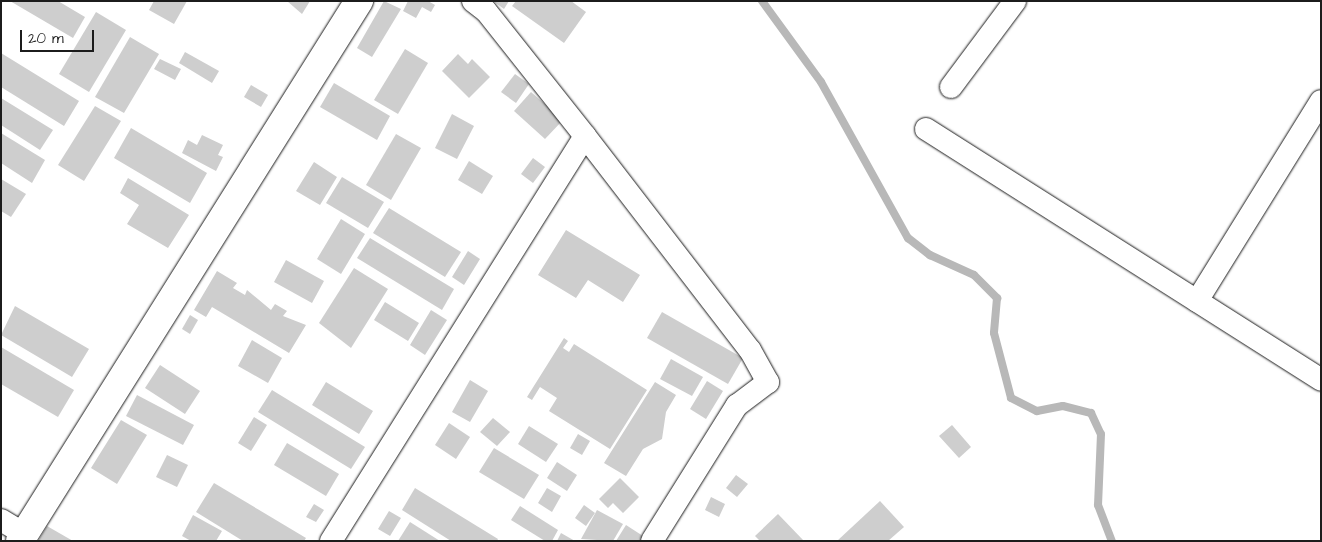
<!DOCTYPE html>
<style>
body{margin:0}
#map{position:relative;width:1322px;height:542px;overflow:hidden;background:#fff;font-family:"Architects Daughter",sans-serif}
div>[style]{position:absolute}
.stream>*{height:8px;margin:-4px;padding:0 4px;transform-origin:4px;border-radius:4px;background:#b8b8b8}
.building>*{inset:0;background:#cecece}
.roads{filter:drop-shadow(0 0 1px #1c1c1c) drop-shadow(0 0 1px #1c1c1c)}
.street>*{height:22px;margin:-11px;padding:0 11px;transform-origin:11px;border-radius:11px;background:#fff}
.secondary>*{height:28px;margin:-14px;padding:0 14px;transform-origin:14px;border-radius:14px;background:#fff}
span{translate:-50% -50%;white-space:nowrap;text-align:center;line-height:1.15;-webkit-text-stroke:4px #fff;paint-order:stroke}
.frame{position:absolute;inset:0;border:2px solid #1c1c1c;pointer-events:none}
.scale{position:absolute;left:20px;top:30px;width:74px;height:22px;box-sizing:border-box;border:2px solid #1c1c1c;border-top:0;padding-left:6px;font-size:15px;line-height:18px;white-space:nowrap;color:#1c1c1c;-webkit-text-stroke:4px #fff;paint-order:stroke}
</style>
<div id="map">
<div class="stream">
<div style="left:762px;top:1px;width:100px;rotate:53.9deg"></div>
<div style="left:821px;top:82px;width:179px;rotate:60.9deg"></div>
<div style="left:908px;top:238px;width:28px;rotate:38deg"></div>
<div style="left:930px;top:255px;width:48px;rotate:24.4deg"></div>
<div style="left:974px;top:275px;width:33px;rotate:45deg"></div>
<div style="left:997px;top:298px;width:35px;rotate:95deg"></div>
<div style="left:994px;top:333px;width:67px;rotate:75.3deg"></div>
<div style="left:1011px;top:398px;width:29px;rotate:27deg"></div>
<div style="left:1037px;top:411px;width:26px;rotate:-11deg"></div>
<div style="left:1063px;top:406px;width:29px;rotate:14deg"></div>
<div style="left:1091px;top:413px;width:23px;rotate:65deg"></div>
<div style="left:1101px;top:434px;width:71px;rotate:92.4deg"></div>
<div style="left:1098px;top:505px;width:39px;rotate:69deg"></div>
</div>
<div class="building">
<div style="clip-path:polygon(10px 1px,58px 1px,85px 17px,73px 38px)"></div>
<div style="clip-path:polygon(154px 1px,187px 1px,174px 24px,149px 10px)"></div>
<div style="clip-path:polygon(287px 1px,310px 1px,302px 14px)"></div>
<div style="clip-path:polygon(384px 1px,401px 9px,372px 57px,357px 48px)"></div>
<div style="clip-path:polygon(408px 1px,428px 1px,435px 5px,431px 12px,422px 7px,416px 18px,403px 11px)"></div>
<div style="clip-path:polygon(493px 1px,509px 1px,504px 9px)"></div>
<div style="clip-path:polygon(516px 1px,571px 1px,586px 12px,564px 43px,512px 6px)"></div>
<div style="clip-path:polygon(96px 12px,126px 30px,89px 92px,59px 74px)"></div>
<div style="clip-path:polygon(130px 37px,159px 54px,124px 113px,95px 97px)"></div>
<div style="clip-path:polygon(405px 49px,428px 63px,398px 114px,374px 100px)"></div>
<div style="clip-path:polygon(185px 52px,219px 71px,212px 83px,179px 63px)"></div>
<div style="clip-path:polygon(1px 53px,79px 101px,64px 126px,1px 87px)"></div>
<div style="clip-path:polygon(458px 54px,468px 64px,472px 59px,490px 77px,469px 98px,442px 71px)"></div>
<div style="clip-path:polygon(160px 59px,181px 69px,175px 80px,154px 69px)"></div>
<div style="clip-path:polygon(515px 74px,529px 84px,516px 103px,501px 92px)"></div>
<div style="clip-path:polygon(334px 83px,390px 116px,377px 140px,320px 107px)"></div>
<div style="clip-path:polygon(251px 85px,268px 95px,261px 107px,244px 97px)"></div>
<div style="clip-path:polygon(531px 92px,563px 120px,545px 139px,514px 111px)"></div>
<div style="clip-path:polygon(1px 98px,53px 130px,40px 150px,1px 125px)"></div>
<div style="clip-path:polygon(95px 106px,121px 121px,84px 181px,58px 165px)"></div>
<div style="clip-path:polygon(452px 114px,474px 126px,457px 159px,435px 148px)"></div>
<div style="clip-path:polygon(131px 128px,207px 173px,190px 203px,114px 158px)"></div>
<div style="clip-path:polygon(1px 133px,45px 160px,32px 183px,1px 163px)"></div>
<div style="clip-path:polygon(396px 134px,421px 148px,391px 200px,366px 185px)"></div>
<div style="clip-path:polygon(202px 135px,223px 145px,218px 155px,223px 157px,216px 171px,182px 153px,188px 140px,197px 145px)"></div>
<div style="clip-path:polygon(533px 158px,545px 167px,533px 183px,521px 174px)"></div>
<div style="clip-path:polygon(469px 161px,493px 176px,482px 194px,458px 180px)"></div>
<div style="clip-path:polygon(314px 162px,337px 177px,320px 205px,296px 191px)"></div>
<div style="clip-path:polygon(342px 177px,384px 202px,368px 228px,326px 203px)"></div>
<div style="clip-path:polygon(128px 178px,189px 215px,168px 248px,127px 224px,139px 205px,120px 193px)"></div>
<div style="clip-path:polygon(1px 179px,26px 194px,11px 217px,1px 211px)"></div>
<div style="clip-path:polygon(389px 208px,461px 252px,445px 277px,373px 233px)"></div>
<div style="clip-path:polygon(341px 219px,365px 234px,341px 274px,317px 259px)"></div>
<div style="clip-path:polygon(566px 230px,640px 275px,623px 302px,588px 280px,576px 298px,538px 275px)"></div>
<div style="clip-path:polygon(370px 238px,454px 289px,442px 310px,357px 258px)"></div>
<div style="clip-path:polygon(468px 251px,480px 259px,464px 285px,452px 277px)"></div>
<div style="clip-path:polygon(286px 260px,324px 281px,312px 303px,274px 282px)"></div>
<div style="clip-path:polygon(354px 268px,388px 289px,351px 348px,319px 323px)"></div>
<div style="clip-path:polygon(217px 271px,237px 283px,233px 288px,245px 295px,247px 290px,271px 310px,275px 304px,287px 311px,283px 316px,306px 325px,289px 353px,212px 307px,206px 317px,194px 310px)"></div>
<div style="clip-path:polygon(385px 302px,419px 323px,408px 341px,374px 320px)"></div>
<div style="clip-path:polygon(15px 306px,89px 349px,72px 377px,1px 335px)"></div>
<div style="clip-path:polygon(431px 310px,447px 320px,425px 355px,410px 345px)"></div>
<div style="clip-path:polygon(662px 312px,743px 358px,728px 384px,647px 338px)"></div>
<div style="clip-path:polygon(190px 315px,198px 320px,190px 334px,182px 329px)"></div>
<div style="clip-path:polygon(564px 338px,568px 341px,563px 348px,569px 352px,574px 344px,647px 390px,610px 449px,549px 411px,557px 398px,540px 387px,532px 400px,527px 397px)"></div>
<div style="clip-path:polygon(252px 340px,282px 358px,268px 383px,238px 366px)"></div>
<div style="clip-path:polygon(1px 347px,74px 390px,58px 417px,1px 384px)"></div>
<div style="clip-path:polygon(671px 359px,703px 377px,692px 396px,660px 379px)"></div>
<div style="clip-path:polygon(160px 365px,200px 391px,185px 414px,145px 388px)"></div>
<div style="clip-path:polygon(470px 380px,488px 391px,470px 422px,452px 412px)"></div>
<div style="clip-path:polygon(707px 381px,723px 391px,706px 419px,690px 409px)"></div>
<div style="clip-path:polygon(326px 382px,373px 411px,359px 434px,312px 405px)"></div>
<div style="clip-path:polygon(655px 382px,676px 395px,666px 412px,662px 439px,643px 449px,626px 476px,604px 463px)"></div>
<div style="clip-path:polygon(272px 390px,365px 447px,351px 469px,258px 412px)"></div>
<div style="clip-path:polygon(137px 395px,194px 425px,183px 445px,126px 416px)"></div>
<div style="clip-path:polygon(254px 417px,267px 425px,251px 451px,238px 443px)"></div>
<div style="clip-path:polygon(493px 418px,510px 432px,497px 446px,480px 432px)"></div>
<div style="clip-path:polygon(121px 420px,147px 435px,117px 484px,91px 468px)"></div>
<div style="clip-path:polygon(449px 423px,470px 437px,456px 459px,435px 445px)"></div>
<div style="clip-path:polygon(952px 425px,971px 447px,959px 458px,939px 436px)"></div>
<div style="clip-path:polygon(529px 426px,558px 444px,546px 462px,518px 444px)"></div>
<div style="clip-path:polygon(578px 434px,590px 441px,582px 455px,570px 448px)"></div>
<div style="clip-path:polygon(287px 443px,339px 474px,326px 496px,274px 465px)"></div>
<div style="clip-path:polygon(494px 448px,539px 475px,524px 499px,479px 472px)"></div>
<div style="clip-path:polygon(167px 455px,188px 465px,177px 487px,156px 477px)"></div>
<div style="clip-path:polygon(557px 462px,577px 475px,567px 491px,547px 478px)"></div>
<div style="clip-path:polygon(736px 475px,748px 484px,737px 497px,726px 488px)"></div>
<div style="clip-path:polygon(620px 478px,639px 497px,623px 513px,613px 503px,608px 508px,599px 499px)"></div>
<div style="clip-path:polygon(214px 483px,306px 538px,304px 541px,243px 541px,196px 512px)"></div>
<div style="clip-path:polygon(415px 488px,498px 539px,497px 541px,451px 541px,402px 510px)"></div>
<div style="clip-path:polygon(547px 488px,561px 496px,552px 512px,538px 503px)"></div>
<div style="clip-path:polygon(711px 497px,725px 504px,719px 517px,705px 510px)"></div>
<div style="clip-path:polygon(880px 501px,904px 527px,888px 541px,837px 541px)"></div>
<div style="clip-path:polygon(314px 504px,324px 510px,316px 522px,306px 517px)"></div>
<div style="clip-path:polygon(584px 505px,595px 513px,586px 526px,575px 518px)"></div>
<div style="clip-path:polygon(520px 506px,558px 530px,552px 541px,545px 541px,511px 520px)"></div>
<div style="clip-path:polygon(597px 510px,623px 524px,613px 541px,581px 539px)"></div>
<div style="clip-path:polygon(389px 511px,401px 518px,390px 536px,378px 529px)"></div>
<div style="clip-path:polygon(778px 514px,804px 541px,760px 541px,755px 536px)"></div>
<div style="clip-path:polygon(193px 515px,222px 531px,216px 541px,191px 541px,182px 536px)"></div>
<div style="clip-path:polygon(410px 522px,440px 541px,398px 541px)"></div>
<div style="clip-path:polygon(626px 525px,643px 536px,640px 541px,616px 541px)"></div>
<div style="clip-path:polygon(47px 526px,73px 541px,38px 541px)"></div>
<div style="clip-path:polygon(561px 533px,575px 541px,557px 541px)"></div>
</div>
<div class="roads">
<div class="street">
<div style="left:473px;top:1px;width:16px;rotate:38deg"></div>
<div style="left:486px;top:11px;width:159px;rotate:51.6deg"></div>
<div style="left:585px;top:136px;width:270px;rotate:52.4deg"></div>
<div style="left:750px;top:350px;width:37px;rotate:61deg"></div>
<div style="left:768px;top:382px;width:39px;rotate:143deg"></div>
<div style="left:737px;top:405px;width:160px;rotate:122deg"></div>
<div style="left:951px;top:87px;width:107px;rotate:-53.3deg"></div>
<div style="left:926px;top:129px;width:468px;rotate:32.4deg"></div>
<div style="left:1197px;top:301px;width:235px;rotate:-58.2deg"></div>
<div style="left:1px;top:520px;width:27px;rotate:31deg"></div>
<div style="left:331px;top:541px;width:478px;rotate:-57.9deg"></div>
</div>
<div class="secondary">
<div style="left:20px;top:541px;width:638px;rotate:-57.88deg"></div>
</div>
</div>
<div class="frame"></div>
<div class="scale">20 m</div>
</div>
